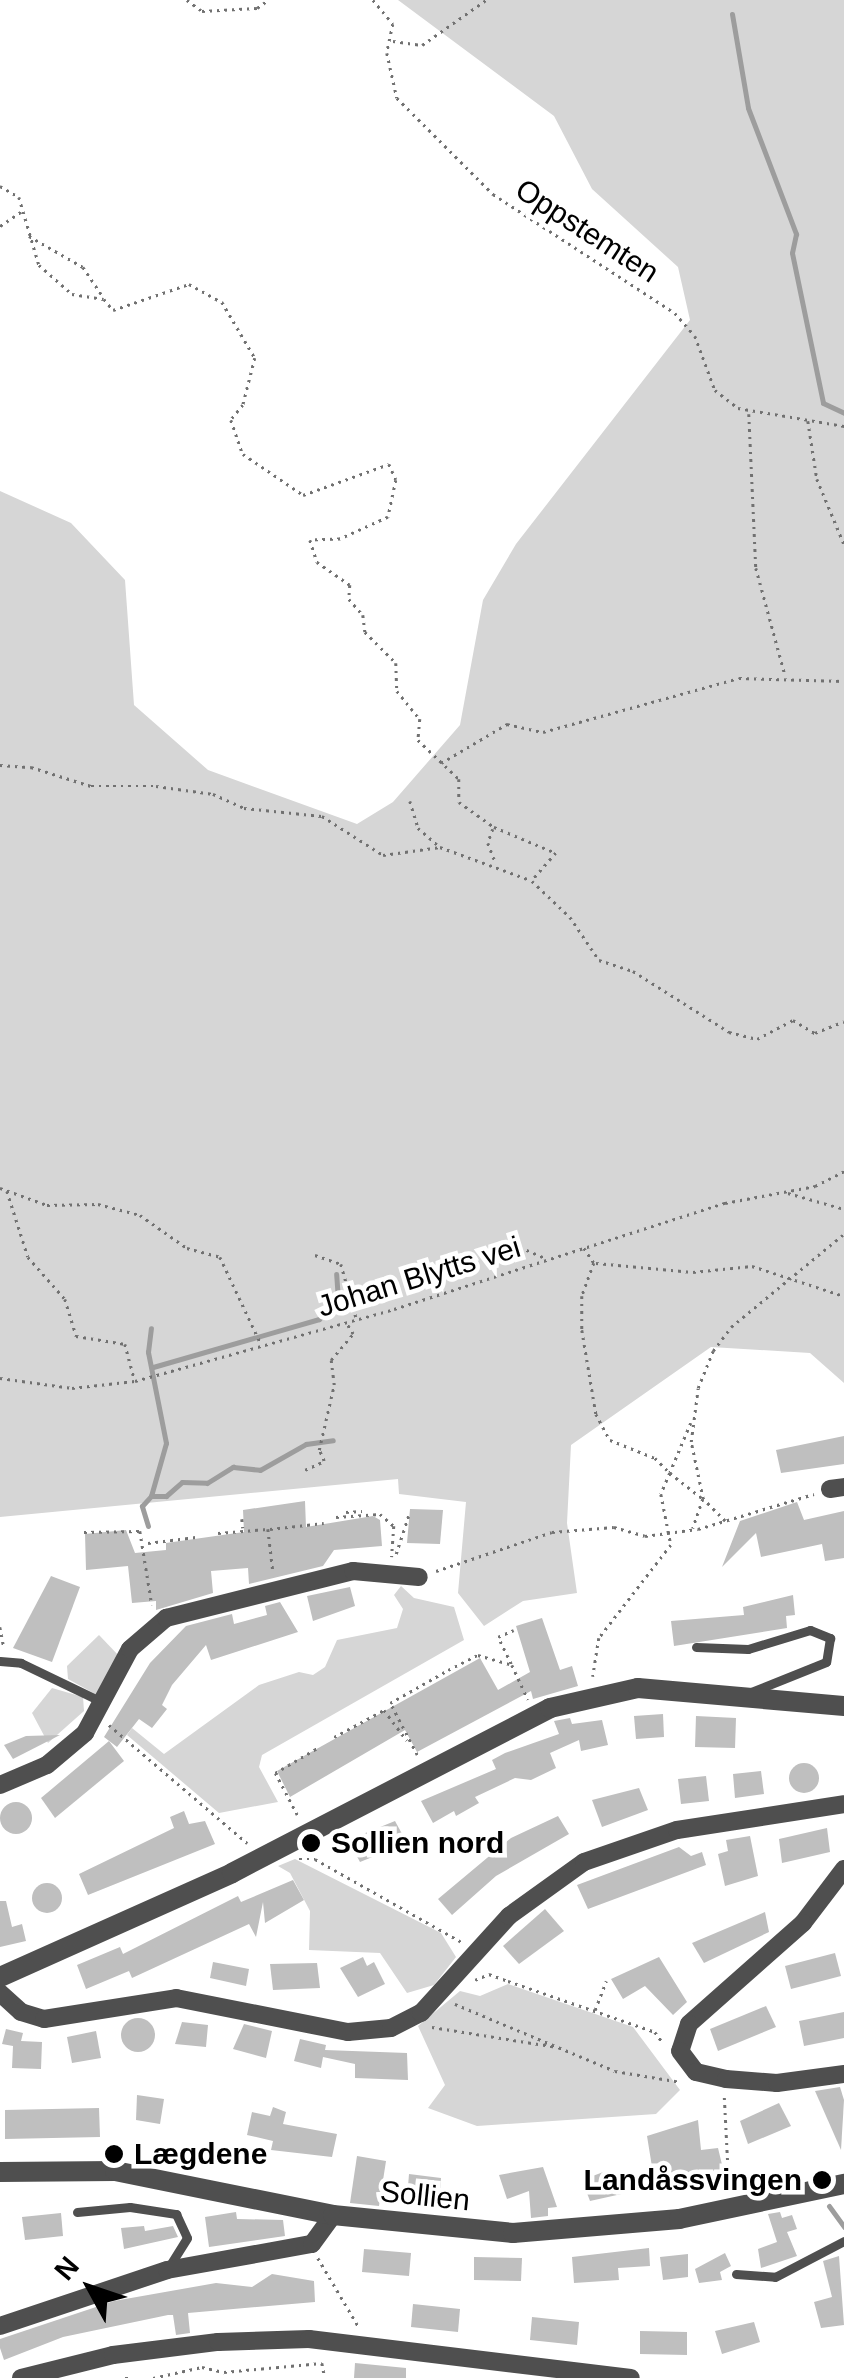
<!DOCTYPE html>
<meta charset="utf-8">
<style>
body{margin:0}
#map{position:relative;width:844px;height:2378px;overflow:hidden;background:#fff;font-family:Helvetica,sans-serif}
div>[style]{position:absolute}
.green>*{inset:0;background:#d6d6d6}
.stream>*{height:5px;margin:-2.5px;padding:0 2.5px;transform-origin:2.5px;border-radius:2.5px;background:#9d9d9d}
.building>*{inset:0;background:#bfbfbf}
.round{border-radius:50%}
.path>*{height:2.5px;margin-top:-1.25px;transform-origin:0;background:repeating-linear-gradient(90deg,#717171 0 2.5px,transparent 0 7.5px)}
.service>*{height:9px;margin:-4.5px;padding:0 4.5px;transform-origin:4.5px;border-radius:4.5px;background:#4f4f4f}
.minor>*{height:18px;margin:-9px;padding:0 9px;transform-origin:9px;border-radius:9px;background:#4f4f4f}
.tertiary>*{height:20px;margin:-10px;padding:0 10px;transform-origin:10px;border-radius:10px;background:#4f4f4f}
.dots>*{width:28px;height:28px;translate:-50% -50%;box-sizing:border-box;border:5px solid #fff;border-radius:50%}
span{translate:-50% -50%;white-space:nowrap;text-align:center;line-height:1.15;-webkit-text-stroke:9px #fff;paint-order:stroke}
.street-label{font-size:30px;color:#000}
.poi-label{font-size:30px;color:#000;font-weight:700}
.left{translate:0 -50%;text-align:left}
.right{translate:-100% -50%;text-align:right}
.north{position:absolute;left:40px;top:2238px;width:100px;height:100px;-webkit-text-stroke:8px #fff;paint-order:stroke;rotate:310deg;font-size:28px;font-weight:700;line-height:40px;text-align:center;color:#000}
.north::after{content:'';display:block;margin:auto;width:35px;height:45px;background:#000;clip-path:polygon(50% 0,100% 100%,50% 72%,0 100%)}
</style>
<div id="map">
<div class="green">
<div style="clip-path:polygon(398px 0,844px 0,844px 1383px,810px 1353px,711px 1347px,571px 1445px,567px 1523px,577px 1593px,523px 1601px,484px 1626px,458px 1593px,466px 1502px,399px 1494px,398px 1479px,0 1517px,0 491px,71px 523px,125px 580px,134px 705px,208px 770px,357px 824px,393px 802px,460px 725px,483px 600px,516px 544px,690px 320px,678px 267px,592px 189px,554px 116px)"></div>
<div style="clip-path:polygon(401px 1586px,414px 1598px,454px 1607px,464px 1640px,262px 1755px,259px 1767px,278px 1802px,219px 1813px,127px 1735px,132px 1728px,164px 1754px,259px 1685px,299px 1672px,313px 1675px,325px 1667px,337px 1640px,397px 1628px,403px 1609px,394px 1595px)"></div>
<div style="clip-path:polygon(99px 1635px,120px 1657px,97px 1695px,68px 1679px,67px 1666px)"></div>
<div style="clip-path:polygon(52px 1688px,83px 1697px,84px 1711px,48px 1743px,32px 1713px)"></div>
<div style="clip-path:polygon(295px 1859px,441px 1933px,456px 1957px,434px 1985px,407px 1993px,380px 1953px,309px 1950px,310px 1911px,290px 1873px,278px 1866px)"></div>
<div style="clip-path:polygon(508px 1984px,633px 2027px,680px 2090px,656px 2114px,477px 2126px,428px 2108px,445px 2085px,418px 2026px,460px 1991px,480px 1996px)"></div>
</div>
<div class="stream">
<div style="left:732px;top:14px;width:95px;rotate:80.3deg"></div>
<div style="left:748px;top:108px;width:135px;rotate:69.1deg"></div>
<div style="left:796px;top:234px;width:19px;rotate:102deg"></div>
<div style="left:792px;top:253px;width:153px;rotate:78.3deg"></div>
<div style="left:823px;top:403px;width:23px;rotate:25deg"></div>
<div style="left:153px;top:1367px;width:173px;rotate:-16.1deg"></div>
<div style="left:319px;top:1319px;width:27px;rotate:-45deg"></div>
<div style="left:338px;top:1300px;width:26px;rotate:-94deg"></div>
<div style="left:151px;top:1496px;width:55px;rotate:-74.2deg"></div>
<div style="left:166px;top:1443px;width:93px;rotate:-101.2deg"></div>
<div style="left:148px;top:1352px;width:24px;rotate:-83deg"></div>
<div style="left:148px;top:1526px;width:21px;rotate:-107deg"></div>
<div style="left:142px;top:1506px;width:13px;rotate:-48deg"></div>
<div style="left:151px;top:1496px;width:15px"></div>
<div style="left:166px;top:1496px;width:21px;rotate:-41deg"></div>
<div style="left:182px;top:1482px;width:25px;rotate:2deg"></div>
<div style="left:207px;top:1483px;width:31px;rotate:-32deg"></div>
<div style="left:233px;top:1467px;width:27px;rotate:6deg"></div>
<div style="left:260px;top:1470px;width:53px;rotate:-29.5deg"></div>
<div style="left:306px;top:1444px;width:27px;rotate:-8deg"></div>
<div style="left:829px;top:2206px;width:26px;rotate:54deg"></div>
</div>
<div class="building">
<div style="clip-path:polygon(844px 1436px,844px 1464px,781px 1473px,776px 1450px)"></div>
<div style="clip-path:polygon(305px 1501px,306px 1527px,373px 1516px,380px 1520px,382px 1546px,334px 1550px,323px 1566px,249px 1584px,248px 1568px,211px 1571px,213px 1593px,156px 1610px,156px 1601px,132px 1603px,128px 1566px,86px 1570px,85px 1534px,126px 1530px,135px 1553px,166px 1550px,166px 1543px,244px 1532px,243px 1510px)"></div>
<div style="clip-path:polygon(797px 1502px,804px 1520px,844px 1511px,844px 1558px,825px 1561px,822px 1544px,761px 1557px,756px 1533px,722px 1567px,740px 1521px)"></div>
<div style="clip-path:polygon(410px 1509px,443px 1510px,440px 1544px,407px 1543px)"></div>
<div style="clip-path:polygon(51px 1576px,80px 1587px,52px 1662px,13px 1648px)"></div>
<div style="clip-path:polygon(350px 1587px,355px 1606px,313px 1621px,307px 1596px)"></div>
<div style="clip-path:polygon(793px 1595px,795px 1615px,786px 1616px,787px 1628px,674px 1646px,671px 1621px,744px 1615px,743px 1607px)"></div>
<div style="clip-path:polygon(280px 1602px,298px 1632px,211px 1660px,206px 1645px,172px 1685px,162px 1705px,167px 1709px,152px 1728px,139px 1719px,117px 1747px,104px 1737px,150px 1663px,186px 1626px,232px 1614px,234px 1624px,267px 1615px,265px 1606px)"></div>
<div style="clip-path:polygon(542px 1618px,560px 1670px,572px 1666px,578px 1686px,533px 1699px,531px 1691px,417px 1752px,405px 1730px,290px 1797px,277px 1771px,480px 1658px,498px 1690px,530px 1672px,516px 1626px)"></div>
<div style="clip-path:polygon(663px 1714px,664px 1737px,636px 1739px,634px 1716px)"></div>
<div style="clip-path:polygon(696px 1716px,736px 1718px,735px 1748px,695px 1747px)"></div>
<div style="clip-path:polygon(570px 1718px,572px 1724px,602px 1720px,608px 1745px,581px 1751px,579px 1740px,550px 1753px,556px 1768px,531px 1780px,515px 1778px,475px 1797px,479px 1803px,456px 1816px,454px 1811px,433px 1823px,421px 1801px,496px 1769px,492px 1760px,505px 1753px,559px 1734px,554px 1721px)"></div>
<div style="clip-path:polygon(60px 1735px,13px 1759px,4px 1745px,26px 1736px)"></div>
<div style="clip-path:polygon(109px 1741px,124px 1761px,55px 1818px,41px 1798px)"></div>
<div class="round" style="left:789px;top:1763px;width:30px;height:30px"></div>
<div style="clip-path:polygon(761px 1771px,764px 1794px,735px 1798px,733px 1774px)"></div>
<div style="clip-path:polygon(706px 1776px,709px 1801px,681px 1804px,678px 1779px)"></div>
<div style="clip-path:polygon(639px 1788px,648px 1810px,602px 1827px,592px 1800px)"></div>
<div class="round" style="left:0;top:1802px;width:32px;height:32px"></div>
<div style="clip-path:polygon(184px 1811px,189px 1824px,205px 1821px,215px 1844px,88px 1895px,79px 1874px,174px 1828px,170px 1817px)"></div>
<div style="clip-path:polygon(558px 1816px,569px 1834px,496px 1876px,452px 1915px,438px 1899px,511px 1838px)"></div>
<div style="clip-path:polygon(395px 1821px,407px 1843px,360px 1862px,348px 1840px)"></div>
<div style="clip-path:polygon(827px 1828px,830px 1852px,782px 1863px,779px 1839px)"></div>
<div style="clip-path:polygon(750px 1836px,758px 1876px,725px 1886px,718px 1854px,728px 1851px,726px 1840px)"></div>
<div style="clip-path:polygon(679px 1847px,691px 1856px,702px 1852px,706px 1865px,588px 1909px,577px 1885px)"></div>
<div style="clip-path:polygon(293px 1880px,304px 1900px,265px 1923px,263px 1902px,256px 1937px,249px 1924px,132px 1978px,129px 1971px,86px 1989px,77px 1965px,120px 1947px,123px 1954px,238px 1896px,241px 1902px)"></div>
<div class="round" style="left:32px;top:1883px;width:30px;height:30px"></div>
<div style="clip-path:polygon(0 1901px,6px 1901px,12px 1927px,22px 1924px,26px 1941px,0 1947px)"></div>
<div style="clip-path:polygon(545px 1909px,564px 1931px,519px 1964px,503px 1946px)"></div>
<div style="clip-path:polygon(765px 1912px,769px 1932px,704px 1963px,692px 1943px)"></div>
<div style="clip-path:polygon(835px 1953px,841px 1976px,791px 1989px,785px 1966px)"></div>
<div style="clip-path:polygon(363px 1957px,367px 1966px,374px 1962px,385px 1984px,358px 1997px,340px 1968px)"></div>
<div style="clip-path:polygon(659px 1957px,687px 2002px,673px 2015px,645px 1986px,623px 1999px,611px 1979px)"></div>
<div style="clip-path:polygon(213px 1962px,249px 1969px,246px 1986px,210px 1978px)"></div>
<div style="clip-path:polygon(317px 1963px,320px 1988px,273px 1990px,270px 1964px)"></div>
<div style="clip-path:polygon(766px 2006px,776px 2027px,718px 2051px,710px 2029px)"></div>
<div style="clip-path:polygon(844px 2012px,844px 2038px,804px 2046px,799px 2021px)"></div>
<div class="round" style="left:121px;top:2018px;width:34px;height:34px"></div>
<div style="clip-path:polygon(182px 2022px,208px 2025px,206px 2047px,175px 2044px)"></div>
<div style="clip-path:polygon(244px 2024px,272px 2031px,266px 2058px,233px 2049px)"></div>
<div style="clip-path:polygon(6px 2029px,23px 2033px,21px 2041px,42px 2042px,41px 2069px,12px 2068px,13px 2046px,2px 2044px)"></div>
<div style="clip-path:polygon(96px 2031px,101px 2058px,72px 2063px,67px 2037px)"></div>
<div style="clip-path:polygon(300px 2039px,326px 2045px,325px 2050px,407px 2053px,408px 2080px,355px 2078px,355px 2064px,323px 2057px,321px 2068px,294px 2061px)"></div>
<div style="clip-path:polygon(840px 2087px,844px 2100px,841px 2150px,815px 2091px)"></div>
<div style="clip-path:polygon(137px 2095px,164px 2099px,160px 2124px,136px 2120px)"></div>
<div style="clip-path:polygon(779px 2103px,791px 2126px,748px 2144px,740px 2121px)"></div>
<div style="clip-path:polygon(273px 2107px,286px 2112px,283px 2124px,337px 2134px,332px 2157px,271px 2150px,273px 2141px,247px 2135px,252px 2112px,270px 2116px)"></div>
<div style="clip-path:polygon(99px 2108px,100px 2137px,5px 2139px,5px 2110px)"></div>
<div style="clip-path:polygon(698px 2120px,701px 2150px,718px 2148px,725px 2177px,697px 2181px,653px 2173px,647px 2136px)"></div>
<div style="clip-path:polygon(357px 2156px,386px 2161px,379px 2206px,350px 2203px)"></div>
<div style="clip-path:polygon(543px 2167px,557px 2207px,548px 2208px,548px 2216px,531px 2218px,529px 2191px,507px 2199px,499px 2175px)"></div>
<div style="clip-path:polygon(606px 2171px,618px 2172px,626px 2193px,590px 2201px,582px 2180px)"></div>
<div style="clip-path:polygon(409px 2174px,441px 2178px,439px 2202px,407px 2199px)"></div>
<div style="clip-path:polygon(236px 2212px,237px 2219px,283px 2220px,285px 2236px,209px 2247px,205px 2217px)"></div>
<div style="clip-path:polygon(780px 2212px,782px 2218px,792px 2215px,797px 2229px,787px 2232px,797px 2256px,761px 2268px,758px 2249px,777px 2242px,768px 2214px)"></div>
<div style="clip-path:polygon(61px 2213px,63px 2236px,25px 2240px,22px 2217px)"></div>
<div style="clip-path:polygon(144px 2226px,145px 2231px,173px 2226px,178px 2237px,124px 2249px,121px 2228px)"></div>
<div style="clip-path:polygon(649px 2248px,650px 2266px,618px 2268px,619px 2280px,574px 2283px,572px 2257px)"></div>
<div style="clip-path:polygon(364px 2249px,411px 2253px,409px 2276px,362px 2272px)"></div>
<div style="clip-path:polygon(725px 2253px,731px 2266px,720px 2272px,722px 2280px,699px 2283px,695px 2269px)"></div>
<div style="clip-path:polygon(688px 2254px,688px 2277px,663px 2280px,660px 2257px)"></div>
<div style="clip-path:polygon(839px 2256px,844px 2325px,821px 2328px,814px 2302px,832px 2297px,823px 2261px)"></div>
<div style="clip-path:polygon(474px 2257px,522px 2258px,521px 2281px,474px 2280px)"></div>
<div style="clip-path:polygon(272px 2274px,314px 2281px,315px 2302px,188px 2313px,190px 2333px,176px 2335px,173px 2315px,168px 2315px,63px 2337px,4px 2360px,0 2348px,0 2339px,114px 2301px,216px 2283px,252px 2287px)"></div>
<div style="clip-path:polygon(413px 2304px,460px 2309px,458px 2332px,411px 2327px)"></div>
<div style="clip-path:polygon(532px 2317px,579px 2322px,577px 2345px,530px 2340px)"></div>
<div style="clip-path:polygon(754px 2322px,760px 2342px,722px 2354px,715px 2331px)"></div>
<div style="clip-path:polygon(640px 2331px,687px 2332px,687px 2355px,640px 2354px)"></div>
<div style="clip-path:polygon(355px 2363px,406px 2368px,406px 2378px,354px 2378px)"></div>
</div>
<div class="path">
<div style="left:187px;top:0;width:19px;rotate:36deg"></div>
<div style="left:202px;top:11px;width:55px;rotate:-3.1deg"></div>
<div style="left:257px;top:8px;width:14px;rotate:-36deg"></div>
<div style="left:373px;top:0;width:31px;rotate:50deg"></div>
<div style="left:393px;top:24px;width:30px;rotate:102deg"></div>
<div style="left:387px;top:53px;width:46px;rotate:77.5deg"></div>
<div style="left:397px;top:98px;width:136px;rotate:45deg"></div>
<div style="left:493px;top:194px;width:217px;rotate:33.2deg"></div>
<div style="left:675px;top:313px;width:30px;rotate:49deg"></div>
<div style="left:695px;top:336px;width:58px;rotate:69.7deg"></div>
<div style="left:715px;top:390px;width:29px;rotate:38deg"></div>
<div style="left:738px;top:408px;width:108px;rotate:9.6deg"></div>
<div style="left:393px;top:41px;width:29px;rotate:8deg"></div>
<div style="left:422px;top:45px;width:78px;rotate:-35.1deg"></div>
<div style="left:0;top:186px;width:22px;rotate:30deg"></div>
<div style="left:19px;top:197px;width:71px;rotate:73.6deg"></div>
<div style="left:39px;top:265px;width:44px;rotate:41.3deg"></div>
<div style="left:72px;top:294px;width:32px;rotate:9deg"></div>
<div style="left:104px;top:299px;width:14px;rotate:51deg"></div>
<div style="left:113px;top:310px;width:80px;rotate:-18.9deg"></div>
<div style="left:189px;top:284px;width:38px;rotate:29deg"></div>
<div style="left:222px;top:302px;width:65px;rotate:59.5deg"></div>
<div style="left:255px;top:358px;width:49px;rotate:104.3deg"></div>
<div style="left:243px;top:405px;width:19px;rotate:129deg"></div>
<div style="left:231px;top:420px;width:36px;rotate:71deg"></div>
<div style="left:243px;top:454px;width:73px;rotate:34.3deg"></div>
<div style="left:303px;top:495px;width:91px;rotate:-19.8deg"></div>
<div style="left:389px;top:464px;width:17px;rotate:66deg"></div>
<div style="left:396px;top:480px;width:38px;rotate:102deg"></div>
<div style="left:388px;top:517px;width:53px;rotate:155.4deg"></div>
<div style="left:340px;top:539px;width:30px;rotate:178deg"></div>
<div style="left:310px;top:540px;width:23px;rotate:72deg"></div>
<div style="left:317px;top:562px;width:40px;rotate:34.9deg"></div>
<div style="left:350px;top:585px;width:14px;rotate:94deg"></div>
<div style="left:349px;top:599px;width:21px;rotate:49deg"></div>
<div style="left:363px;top:615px;width:17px;rotate:83deg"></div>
<div style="left:365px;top:632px;width:44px;rotate:45deg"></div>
<div style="left:396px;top:663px;width:28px;rotate:88deg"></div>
<div style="left:397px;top:691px;width:36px;rotate:51deg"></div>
<div style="left:420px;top:719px;width:21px;rotate:95deg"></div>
<div style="left:418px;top:740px;width:57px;rotate:43.6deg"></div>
<div style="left:459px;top:779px;width:23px;rotate:90deg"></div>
<div style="left:459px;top:802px;width:43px;rotate:35.5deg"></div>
<div style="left:494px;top:827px;width:67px;rotate:22.8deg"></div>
<div style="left:556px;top:853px;width:37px;rotate:131deg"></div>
<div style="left:532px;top:881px;width:52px;rotate:43.5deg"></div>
<div style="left:570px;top:917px;width:52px;rotate:56deg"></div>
<div style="left:599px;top:960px;width:36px;rotate:18deg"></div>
<div style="left:633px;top:971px;width:114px;rotate:32.4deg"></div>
<div style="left:729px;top:1032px;width:29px;rotate:14deg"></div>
<div style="left:757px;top:1039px;width:41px;rotate:-27.8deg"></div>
<div style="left:793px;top:1020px;width:26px;rotate:31deg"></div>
<div style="left:815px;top:1033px;width:31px;rotate:-22deg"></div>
<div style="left:0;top:226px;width:27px;rotate:-34deg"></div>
<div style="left:29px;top:236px;width:62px;rotate:29.9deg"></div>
<div style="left:83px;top:267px;width:36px;rotate:56deg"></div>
<div style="left:749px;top:414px;width:154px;rotate:87.4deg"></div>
<div style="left:756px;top:568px;width:111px;rotate:74.8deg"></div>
<div style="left:808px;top:421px;width:59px;rotate:81.2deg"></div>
<div style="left:817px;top:479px;width:70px;rotate:67.4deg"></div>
<div style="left:441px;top:763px;width:77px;rotate:-30.6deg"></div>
<div style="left:507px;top:724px;width:37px;rotate:13deg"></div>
<div style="left:543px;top:732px;width:203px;rotate:-15.4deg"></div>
<div style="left:739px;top:678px;width:105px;rotate:1.6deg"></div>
<div style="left:0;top:765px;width:31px;rotate:4deg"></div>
<div style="left:31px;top:767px;width:63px;rotate:17.6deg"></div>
<div style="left:91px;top:786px;width:65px"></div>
<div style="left:156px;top:786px;width:58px;rotate:8deg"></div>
<div style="left:213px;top:794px;width:34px;rotate:24deg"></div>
<div style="left:244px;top:808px;width:78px;rotate:5.9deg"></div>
<div style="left:322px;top:816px;width:72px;rotate:32.6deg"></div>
<div style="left:383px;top:855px;width:58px;rotate:-8deg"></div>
<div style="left:410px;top:801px;width:28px;rotate:73deg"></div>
<div style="left:418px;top:828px;width:29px;rotate:41deg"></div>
<div style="left:440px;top:847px;width:96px;rotate:20.1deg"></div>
<div style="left:493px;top:829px;width:15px;rotate:110deg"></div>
<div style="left:488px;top:843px;width:22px;rotate:69deg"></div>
<div style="left:0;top:1188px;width:50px;rotate:19.9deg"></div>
<div style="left:47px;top:1205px;width:51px;rotate:-1.1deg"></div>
<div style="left:98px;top:1204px;width:43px;rotate:14.7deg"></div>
<div style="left:140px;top:1215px;width:57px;rotate:35.1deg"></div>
<div style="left:187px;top:1248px;width:34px;rotate:15deg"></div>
<div style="left:220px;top:1257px;width:96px;rotate:64.8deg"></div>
<div style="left:7px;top:1191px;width:69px;rotate:72.3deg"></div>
<div style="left:28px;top:1257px;width:56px;rotate:48.6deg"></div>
<div style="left:65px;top:1299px;width:39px;rotate:73deg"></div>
<div style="left:76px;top:1336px;width:50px;rotate:9.3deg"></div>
<div style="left:125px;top:1344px;width:38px;rotate:75deg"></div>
<div style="left:788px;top:1193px;width:58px;rotate:15.9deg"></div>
<div style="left:506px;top:1241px;width:43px;rotate:23.6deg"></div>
<div style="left:584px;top:1248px;width:18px;rotate:56deg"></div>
<div style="left:594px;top:1263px;width:35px;rotate:110deg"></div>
<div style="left:582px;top:1296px;width:34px;rotate:90deg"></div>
<div style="left:582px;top:1330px;width:85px;rotate:80.5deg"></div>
<div style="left:596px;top:1414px;width:30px;rotate:62deg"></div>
<div style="left:610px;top:1440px;width:48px;rotate:21.8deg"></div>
<div style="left:655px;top:1458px;width:21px;rotate:45deg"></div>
<div style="left:670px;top:1473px;width:23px;rotate:113deg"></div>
<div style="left:661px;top:1494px;width:52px;rotate:78.9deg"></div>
<div style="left:671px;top:1545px;width:118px;rotate:127.7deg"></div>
<div style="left:599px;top:1638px;width:39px;rotate:99deg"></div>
<div style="left:315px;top:1255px;width:28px;rotate:19deg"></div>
<div style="left:341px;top:1264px;width:55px;rotate:74.2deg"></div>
<div style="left:596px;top:1263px;width:97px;rotate:5.3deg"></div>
<div style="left:693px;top:1272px;width:59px;rotate:-5.8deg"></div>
<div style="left:752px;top:1266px;width:97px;rotate:18.1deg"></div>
<div style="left:0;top:1378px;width:73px;rotate:7.9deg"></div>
<div style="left:72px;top:1388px;width:63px;rotate:-6.3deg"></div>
<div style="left:135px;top:1381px;width:269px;rotate:-15.5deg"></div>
<div style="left:394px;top:1309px;width:348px;rotate:-17.8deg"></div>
<div style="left:725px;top:1203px;width:92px;rotate:-10.7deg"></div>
<div style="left:815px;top:1186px;width:33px;rotate:-27deg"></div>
<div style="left:691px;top:1423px;width:54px;rotate:112.8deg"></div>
<div style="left:670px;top:1473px;width:42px;rotate:38.2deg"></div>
<div style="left:703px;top:1499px;width:31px;rotate:109deg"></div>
<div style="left:305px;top:1470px;width:21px;rotate:-25deg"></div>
<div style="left:324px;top:1461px;width:12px;rotate:-114deg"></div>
<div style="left:319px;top:1450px;width:67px;rotate:-77deg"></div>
<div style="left:334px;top:1385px;width:25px;rotate:-97deg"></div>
<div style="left:331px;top:1360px;width:34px;rotate:-50deg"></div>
<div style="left:353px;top:1334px;width:13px;rotate:-122deg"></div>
<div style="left:346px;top:1512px;width:16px;rotate:-4deg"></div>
<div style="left:336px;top:1517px;width:44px;rotate:-3.9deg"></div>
<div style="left:380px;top:1514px;width:18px;rotate:41deg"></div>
<div style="left:394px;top:1526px;width:31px;rotate:94deg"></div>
<div style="left:242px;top:1519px;width:9px;rotate:84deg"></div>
<div style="left:725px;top:1521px;width:31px;rotate:-135deg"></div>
<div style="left:703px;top:1499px;width:58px;rotate:-101.9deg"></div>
<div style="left:691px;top:1442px;width:54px;rotate:-82.6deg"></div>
<div style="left:698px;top:1388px;width:40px;rotate:-68deg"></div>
<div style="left:713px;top:1351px;width:30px;rotate:-53deg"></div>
<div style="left:731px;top:1327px;width:146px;rotate:-39.5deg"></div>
<div style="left:270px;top:1529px;width:54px;rotate:-6.3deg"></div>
<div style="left:84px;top:1532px;width:56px;rotate:-1deg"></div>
<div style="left:140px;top:1531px;width:75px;rotate:80.8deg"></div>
<div style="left:218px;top:1533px;width:50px;rotate:-4.6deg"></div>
<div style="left:268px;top:1529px;width:42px;rotate:83.2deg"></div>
<div style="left:148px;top:1543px;width:48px;rotate:-7.1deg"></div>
<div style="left:396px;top:1554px;width:40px;rotate:-72deg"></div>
<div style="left:436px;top:1571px;width:122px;rotate:-18.6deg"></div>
<div style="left:552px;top:1532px;width:62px;rotate:-4.6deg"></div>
<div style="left:614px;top:1527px;width:32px;rotate:16deg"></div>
<div style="left:645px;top:1536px;width:53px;rotate:-7.5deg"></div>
<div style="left:698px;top:1529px;width:121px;rotate:-16.8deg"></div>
<div style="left:0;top:1627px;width:20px;rotate:79deg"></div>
<div style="left:511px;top:1664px;width:30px;rotate:-116deg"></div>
<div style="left:498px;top:1637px;width:17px;rotate:-24deg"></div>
<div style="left:109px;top:1725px;width:182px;rotate:40.5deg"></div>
<div style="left:334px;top:1737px;width:57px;rotate:-28.4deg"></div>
<div style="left:384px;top:1710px;width:38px;rotate:53deg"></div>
<div style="left:417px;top:1755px;width:59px;rotate:-117.4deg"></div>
<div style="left:390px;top:1703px;width:67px;rotate:-29.6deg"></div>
<div style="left:448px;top:1670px;width:34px;rotate:-27deg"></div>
<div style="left:478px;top:1655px;width:35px;rotate:16deg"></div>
<div style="left:512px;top:1665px;width:38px;rotate:65deg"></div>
<div style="left:297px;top:1815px;width:47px;rotate:-117.6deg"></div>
<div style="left:275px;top:1773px;width:51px;rotate:-30.6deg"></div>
<div style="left:299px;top:1859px;width:16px"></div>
<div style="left:315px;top:1859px;width:169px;rotate:29.5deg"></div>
<div style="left:475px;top:1980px;width:15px;rotate:-23deg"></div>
<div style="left:489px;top:1974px;width:20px;rotate:20deg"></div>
<div style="left:508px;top:1981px;width:156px;rotate:19.1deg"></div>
<div style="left:655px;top:2032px;width:14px;rotate:54deg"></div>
<div style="left:455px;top:2004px;width:173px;rotate:22.7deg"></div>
<div style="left:615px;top:2071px;width:67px;rotate:9.5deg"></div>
<div style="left:595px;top:2010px;width:31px;rotate:-69deg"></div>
<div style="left:432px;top:2027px;width:127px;rotate:9.1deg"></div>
<div style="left:722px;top:2190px;width:16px;rotate:-68deg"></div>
<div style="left:728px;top:2175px;width:80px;rotate:-92.9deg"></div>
<div style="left:318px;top:2258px;width:82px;rotate:59.4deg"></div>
<div style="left:125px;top:2378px;width:5px"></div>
<div style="left:153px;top:2378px;width:50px;rotate:-12.7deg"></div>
<div style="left:202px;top:2367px;width:23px;rotate:13deg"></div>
<div style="left:224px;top:2372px;width:98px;rotate:-5.2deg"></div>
<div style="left:322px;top:2363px;width:15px;rotate:79deg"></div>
</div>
<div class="service">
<div style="left:696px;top:1647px;width:52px;rotate:2.2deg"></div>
<div style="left:748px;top:1649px;width:65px;rotate:-17deg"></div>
<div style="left:810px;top:1630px;width:22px;rotate:22deg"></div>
<div style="left:830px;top:1638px;width:24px;rotate:99deg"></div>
<div style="left:826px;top:1662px;width:86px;rotate:158.2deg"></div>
<div style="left:0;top:1661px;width:21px;rotate:5deg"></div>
<div style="left:21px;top:1663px;width:90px;rotate:25.7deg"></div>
<div style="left:77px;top:2212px;width:53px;rotate:-5.4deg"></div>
<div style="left:130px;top:2207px;width:47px;rotate:8.7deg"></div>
<div style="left:176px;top:2214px;width:26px;rotate:65deg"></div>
<div style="left:187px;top:2238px;width:38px;rotate:122deg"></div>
<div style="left:736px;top:2274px;width:39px;rotate:4deg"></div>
<div style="left:775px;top:2277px;width:78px;rotate:-27.6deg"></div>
</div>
<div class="minor">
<div style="left:830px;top:1489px;width:14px;rotate:-8deg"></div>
<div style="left:0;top:1785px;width:51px;rotate:-23.1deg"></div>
<div style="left:47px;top:1765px;width:50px;rotate:-40.1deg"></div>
<div style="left:85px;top:1733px;width:95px;rotate:-61.8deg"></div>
<div style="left:130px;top:1649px;width:48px;rotate:-40.7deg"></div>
<div style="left:166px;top:1618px;width:193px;rotate:-14.1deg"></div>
<div style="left:353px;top:1571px;width:66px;rotate:5.2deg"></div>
<div style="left:844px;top:1869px;width:68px;rotate:127.2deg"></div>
<div style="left:803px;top:1923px;width:152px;rotate:138.5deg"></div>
<div style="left:689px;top:2024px;width:28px;rotate:108deg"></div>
<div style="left:680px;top:2051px;width:26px;rotate:53deg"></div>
<div style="left:696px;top:2072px;width:31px;rotate:13deg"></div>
<div style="left:726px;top:2079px;width:51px;rotate:4.5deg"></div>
<div style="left:777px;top:2083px;width:68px;rotate:-7.7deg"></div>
<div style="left:0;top:1993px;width:28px;rotate:42deg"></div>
<div style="left:21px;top:2012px;width:24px;rotate:17deg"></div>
<div style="left:44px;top:2019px;width:134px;rotate:-9deg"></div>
<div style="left:176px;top:1998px;width:175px;rotate:11.2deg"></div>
<div style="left:348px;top:2032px;width:43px;rotate:-5.3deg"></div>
<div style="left:391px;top:2028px;width:34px;rotate:-27deg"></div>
<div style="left:421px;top:2013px;width:131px;rotate:-47.8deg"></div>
<div style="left:509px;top:1916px;width:92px;rotate:-35.8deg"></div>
<div style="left:584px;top:1862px;width:98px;rotate:-19deg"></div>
<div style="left:677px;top:1830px;width:169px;rotate:-8.8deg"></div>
<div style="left:0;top:2326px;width:176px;rotate:-18.5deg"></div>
<div style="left:167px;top:2270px;width:147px;rotate:-10.2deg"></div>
<div style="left:312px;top:2244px;width:36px;rotate:-54deg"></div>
<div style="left:21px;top:2378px;width:95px;rotate:-14deg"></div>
<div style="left:113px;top:2355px;width:106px;rotate:-7.1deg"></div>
<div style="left:218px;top:2342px;width:91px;rotate:-1.9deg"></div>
<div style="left:309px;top:2339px;width:324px;rotate:6.9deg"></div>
</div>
<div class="tertiary">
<div style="left:0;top:1977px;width:254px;rotate:-24.1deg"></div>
<div style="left:232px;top:1873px;width:358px;rotate:-27.4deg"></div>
<div style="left:550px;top:1708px;width:90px;rotate:-12.8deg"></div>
<div style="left:638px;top:1688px;width:207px;rotate:5deg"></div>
<div style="left:0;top:2172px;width:115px;rotate:-0.5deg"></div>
<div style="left:115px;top:2171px;width:222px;rotate:11.4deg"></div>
<div style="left:333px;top:2215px;width:181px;rotate:5.7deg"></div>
<div style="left:513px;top:2233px;width:167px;rotate:-4.8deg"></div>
<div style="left:679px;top:2219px;width:169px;rotate:-12deg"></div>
</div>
<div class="dots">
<div style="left:311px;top:1843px;background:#000"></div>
<div style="left:114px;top:2154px;background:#000"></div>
<div style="left:822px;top:2180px;background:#000"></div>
</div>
<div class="street-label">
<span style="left:587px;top:231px;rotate:33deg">Oppstemten</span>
<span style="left:419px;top:1277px;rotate:-17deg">Johan Blytts vei</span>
<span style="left:425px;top:2196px;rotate:6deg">Sollien</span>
</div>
<div class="poi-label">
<span class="left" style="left:331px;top:1843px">Sollien nord</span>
<span class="left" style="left:134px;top:2154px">Lægdene</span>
<span class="right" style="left:802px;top:2180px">Landåssvingen</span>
</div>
<div class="north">N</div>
</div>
